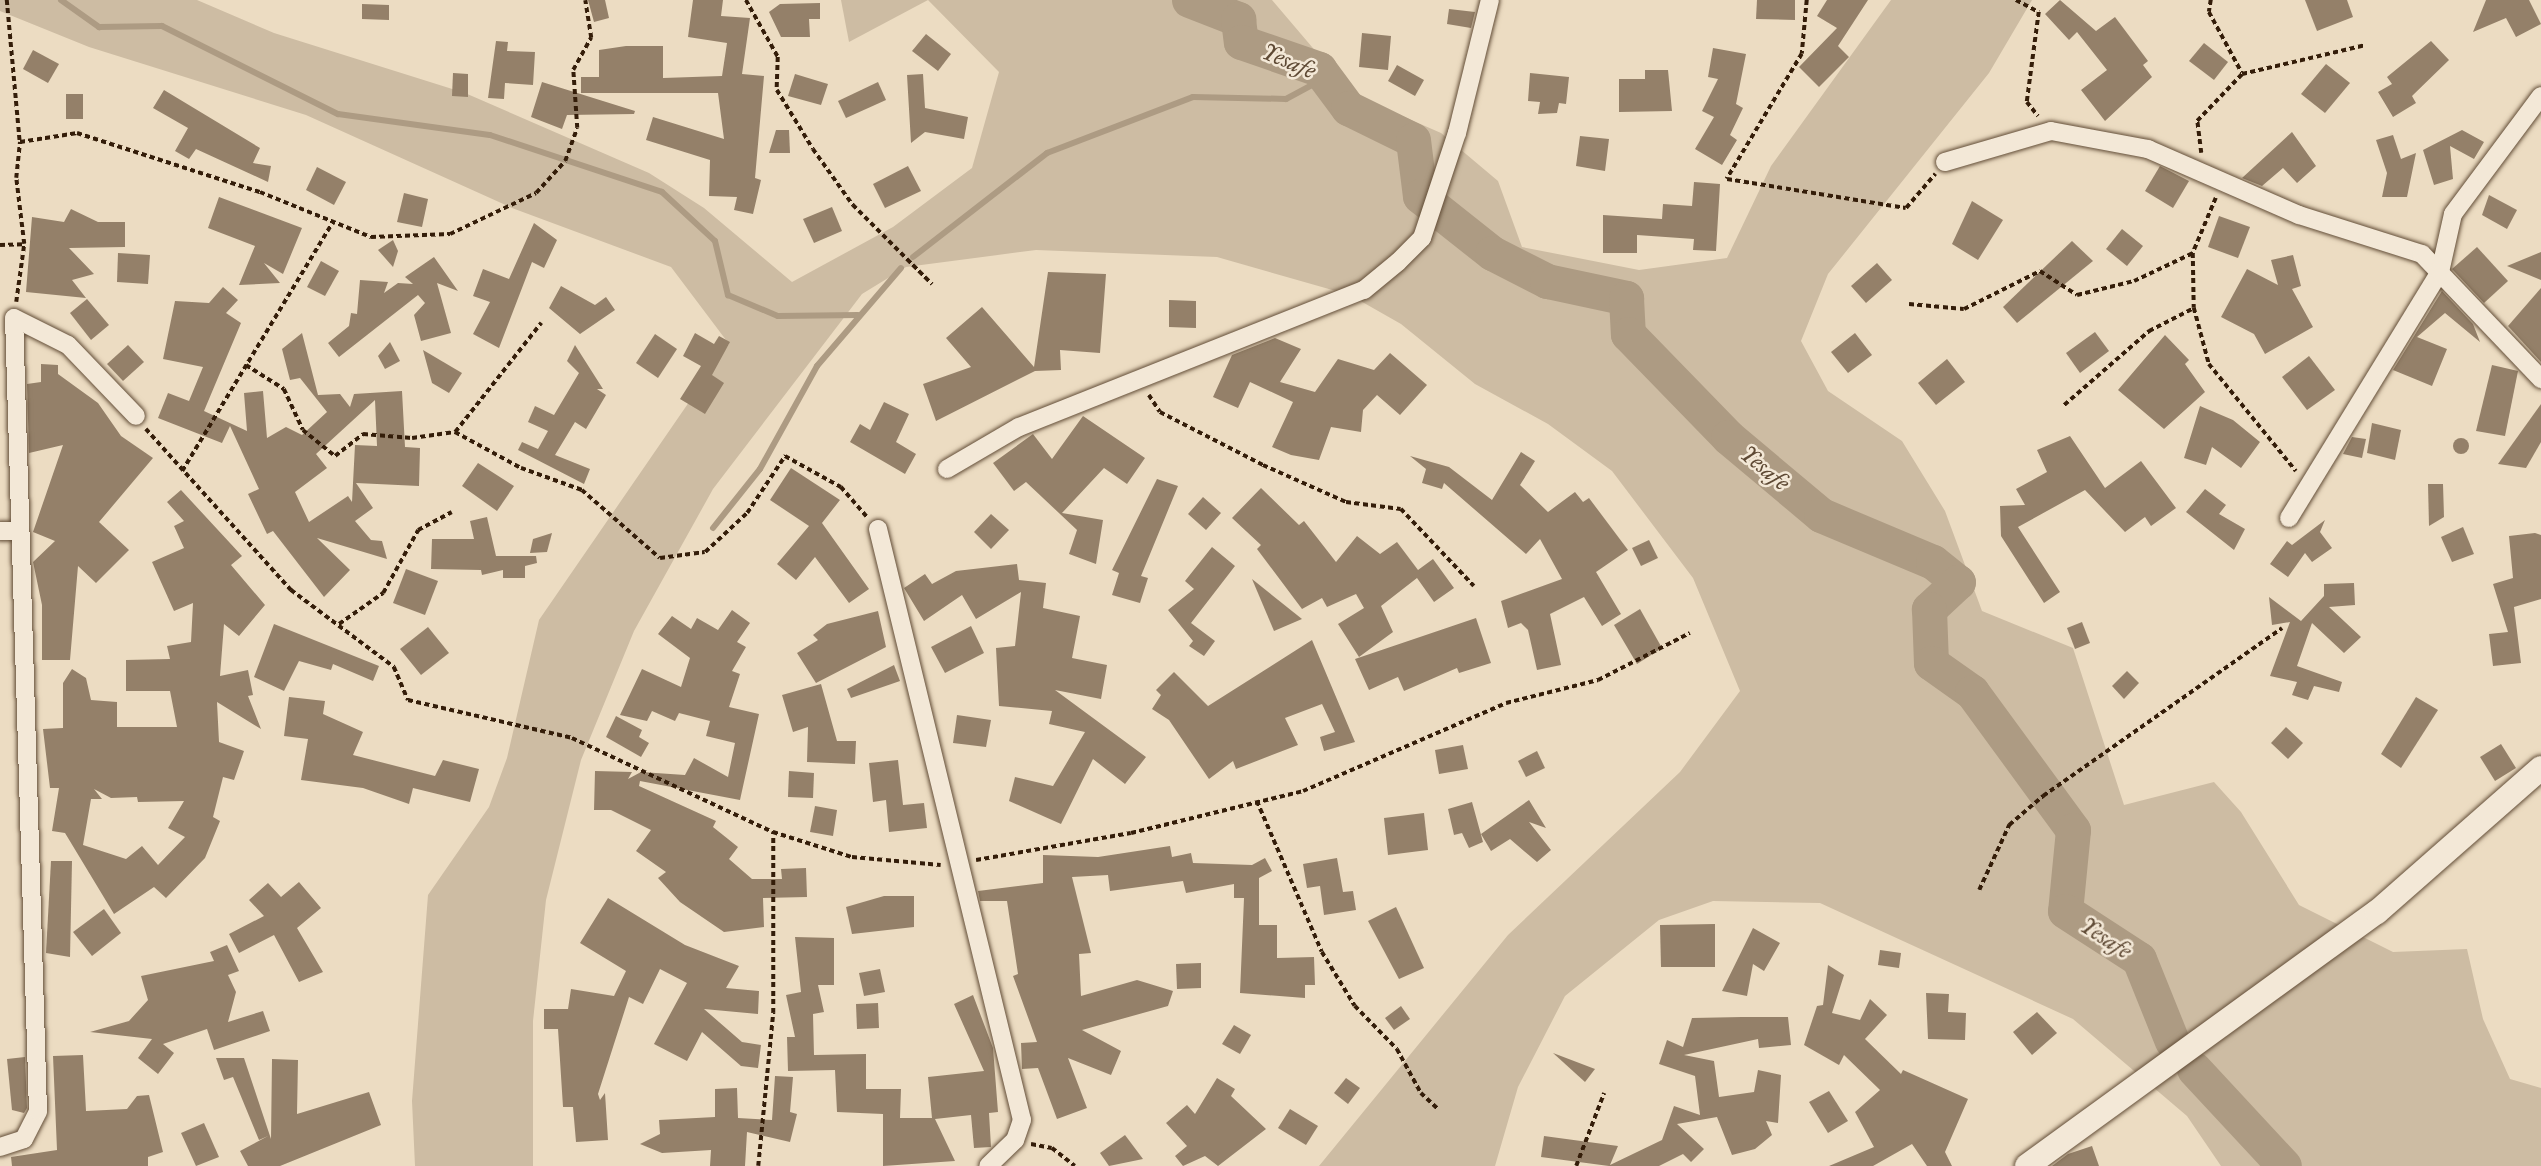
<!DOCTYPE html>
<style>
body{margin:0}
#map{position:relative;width:2541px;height:1166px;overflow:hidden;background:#ecdcc2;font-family:"IM FELL Great Primer",serif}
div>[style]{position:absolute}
.green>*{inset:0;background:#cdbca3}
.stream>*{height:6px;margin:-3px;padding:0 3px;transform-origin:3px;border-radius:3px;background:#ad9b83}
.river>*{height:35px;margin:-17.5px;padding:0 17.5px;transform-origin:17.5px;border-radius:17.5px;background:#ad9b83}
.building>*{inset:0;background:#948069}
.round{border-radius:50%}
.path>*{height:3.5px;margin-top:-1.75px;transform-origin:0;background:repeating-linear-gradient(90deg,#341d09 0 5px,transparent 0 8.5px)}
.roads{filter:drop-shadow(0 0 2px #624d37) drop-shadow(0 0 2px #624d37)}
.street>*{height:18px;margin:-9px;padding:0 9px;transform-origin:9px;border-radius:9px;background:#f3e8d7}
.secondary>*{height:24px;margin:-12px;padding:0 12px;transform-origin:12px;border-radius:12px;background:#f3e8d7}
span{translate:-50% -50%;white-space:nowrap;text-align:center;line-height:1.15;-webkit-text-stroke:5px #f3e8d7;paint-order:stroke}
.water-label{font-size:23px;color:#5e4934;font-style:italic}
</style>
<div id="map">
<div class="green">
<div style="clip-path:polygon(0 0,197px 0,274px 33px,465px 93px,649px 173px,704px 208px,792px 282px,893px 227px,972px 168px,999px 72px,928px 0,1272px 0,1352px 94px,1441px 133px,1498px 181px,1522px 247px,1639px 270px,1727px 258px,1771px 166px,1891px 0,2032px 0,1989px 73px,1828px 274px,1801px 341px,1828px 391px,1902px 441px,1945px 511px,1982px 611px,2073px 648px,2124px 805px,2214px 782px,2241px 812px,2299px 905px,2393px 952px,2467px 949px,2483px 1019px,2510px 1079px,2541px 1088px,2541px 1166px,2221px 1166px,2187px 1116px,2073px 1019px,1820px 903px,1713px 901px,1659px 920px,1565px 996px,1518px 1087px,1495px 1166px,1319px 1166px,1508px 935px,1680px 772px,1740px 691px,1693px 578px,1612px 471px,1548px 424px,1475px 384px,1401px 324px,1350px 295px,1217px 257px,1036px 250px,906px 267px,862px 294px,713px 489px,634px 631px,581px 760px,546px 900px,533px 1021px,533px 1166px,415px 1166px,412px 1101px,428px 895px,489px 807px,507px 758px,539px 620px,729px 344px,671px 267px,512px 208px,306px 115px,89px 47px,0 11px)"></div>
<div style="clip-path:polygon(841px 0,928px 0,849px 42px)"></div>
</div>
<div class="stream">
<div style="left:61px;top:0;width:47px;rotate:35.4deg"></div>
<div style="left:99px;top:27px;width:63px;rotate:-0.9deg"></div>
<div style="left:162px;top:26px;width:197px;rotate:26.6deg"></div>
<div style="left:338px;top:114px;width:153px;rotate:7.9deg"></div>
<div style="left:490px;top:135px;width:181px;rotate:18.3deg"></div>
<div style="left:662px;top:192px;width:72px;rotate:42.8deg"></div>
<div style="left:715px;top:241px;width:56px;rotate:76.5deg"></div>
<div style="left:728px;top:295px;width:54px;rotate:22.8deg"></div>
<div style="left:778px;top:316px;width:80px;rotate:-0.7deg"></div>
<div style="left:913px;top:257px;width:170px;rotate:-37.8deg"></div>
<div style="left:1047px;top:153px;width:156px;rotate:-21deg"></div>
<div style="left:1193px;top:97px;width:93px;rotate:1.2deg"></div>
<div style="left:1286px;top:99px;width:44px;rotate:-28.3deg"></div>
<div style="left:713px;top:528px;width:75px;rotate:-51.5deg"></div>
<div style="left:760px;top:469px;width:118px;rotate:-61deg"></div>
<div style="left:817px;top:366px;width:129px;rotate:-49.4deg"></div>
</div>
<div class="river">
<div style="left:1189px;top:0;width:53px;rotate:21.2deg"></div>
<div style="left:1238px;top:19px;width:23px;rotate:83deg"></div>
<div style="left:1241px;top:42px;width:83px;rotate:19.1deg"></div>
<div style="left:1319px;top:69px;width:49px;rotate:53.4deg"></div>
<div style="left:1348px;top:108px;width:72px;rotate:26.2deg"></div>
<div style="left:1413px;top:140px;width:56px;rotate:82.9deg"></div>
<div style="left:1420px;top:196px;width:92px;rotate:38.4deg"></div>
<div style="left:1492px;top:253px;width:62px;rotate:27deg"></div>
<div style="left:1547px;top:281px;width:81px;rotate:12.1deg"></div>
<div style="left:1626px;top:298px;width:36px;rotate:87deg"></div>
<div style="left:1628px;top:334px;width:144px;rotate:45.8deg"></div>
<div style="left:1728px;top:437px;width:121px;rotate:40deg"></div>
<div style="left:1821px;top:515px;width:121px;rotate:22.8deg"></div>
<div style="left:1933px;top:562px;width:32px;rotate:39deg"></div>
<div style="left:1958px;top:582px;width:40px;rotate:137deg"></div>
<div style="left:1929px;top:609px;width:54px;rotate:87.9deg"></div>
<div style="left:1931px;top:663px;width:50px;rotate:35.3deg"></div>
<div style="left:1972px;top:692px;width:171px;rotate:53.8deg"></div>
<div style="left:2073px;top:830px;width:81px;rotate:95.6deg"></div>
<div style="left:2065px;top:911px;width:88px;rotate:33deg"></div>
<div style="left:2139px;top:959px;width:88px;rotate:68.1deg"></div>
<div style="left:2194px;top:1069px;width:132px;rotate:47.1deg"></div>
</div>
<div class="building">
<div style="clip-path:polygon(588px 0,605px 0,609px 18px,594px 22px)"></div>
<div style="clip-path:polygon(693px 0,723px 0,721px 16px,750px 18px,742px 74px,764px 76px,755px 178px,761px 180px,753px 214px,734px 210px,737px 197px,709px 196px,710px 160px,646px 140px,653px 117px,724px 139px,718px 93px,581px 93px,581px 77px,599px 77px,599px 50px,626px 46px,663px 46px,663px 78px,722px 76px,727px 43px,688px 37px)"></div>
<div style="clip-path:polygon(1757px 0,1795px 0,1795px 20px,1756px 19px)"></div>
<div style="clip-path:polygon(1827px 0,1868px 0,1838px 46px,1849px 57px,1819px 87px,1799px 67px,1837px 28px,1817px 16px)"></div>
<div style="clip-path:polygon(2060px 0,2096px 31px,2115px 17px,2148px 61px,2143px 65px,2152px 77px,2105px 121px,2081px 90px,2107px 70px,2077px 32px,2069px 40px,2045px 14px)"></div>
<div style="clip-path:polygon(2305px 0,2347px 0,2353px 17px,2317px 31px)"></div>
<div style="clip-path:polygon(2486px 0,2529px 0,2541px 24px,2516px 37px,2506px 18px,2473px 32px)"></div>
<div style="clip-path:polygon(820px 3px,820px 19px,809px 19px,810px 37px,781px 37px,769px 12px,780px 4px)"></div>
<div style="clip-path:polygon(362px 4px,389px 5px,389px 20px,362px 19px)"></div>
<div style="clip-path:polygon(1449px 9px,1475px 12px,1471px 28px,1447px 24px)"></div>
<div style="clip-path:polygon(1362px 33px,1391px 36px,1388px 70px,1359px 67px)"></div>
<div style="clip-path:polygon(926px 34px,951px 54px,938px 71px,912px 51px)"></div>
<div style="clip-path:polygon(496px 41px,508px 42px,507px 51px,535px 52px,533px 85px,505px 83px,504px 99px,488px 98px)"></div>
<div style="clip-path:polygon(2431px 41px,2449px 60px,2412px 96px,2416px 103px,2393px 117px,2378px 92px,2392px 84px,2387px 77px)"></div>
<div style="clip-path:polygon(2204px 43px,2228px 62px,2214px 80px,2189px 61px)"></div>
<div style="clip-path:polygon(1713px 48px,1746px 54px,1736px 104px,1743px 108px,1730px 135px,1737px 140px,1722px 165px,1695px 149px,1714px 117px,1702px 111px,1718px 79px,1708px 77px)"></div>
<div style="clip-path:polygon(33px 50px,59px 64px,48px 83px,23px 69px)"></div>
<div style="clip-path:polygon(2326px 64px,2350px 83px,2325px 113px,2301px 94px)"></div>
<div style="clip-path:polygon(1397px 65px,1424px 80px,1415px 96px,1388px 81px)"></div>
<div style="clip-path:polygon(1645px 70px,1668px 70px,1672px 111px,1619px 112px,1619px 79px,1645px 79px)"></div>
<div style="clip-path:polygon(453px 73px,468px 74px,468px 97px,452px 96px)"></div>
<div style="clip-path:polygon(1530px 73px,1569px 77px,1566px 104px,1559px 103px,1557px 113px,1538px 114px,1540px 102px,1528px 101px)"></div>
<div style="clip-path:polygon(795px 74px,828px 84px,821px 105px,788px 96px)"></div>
<div style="clip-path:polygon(923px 74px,925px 108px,968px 117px,964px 139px,925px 132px,911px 143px,907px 75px)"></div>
<div style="clip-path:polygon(542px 82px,635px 111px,634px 114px,567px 115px,562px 129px,531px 117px)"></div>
<div style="clip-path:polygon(878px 82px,886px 100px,846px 118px,838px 101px)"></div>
<div style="clip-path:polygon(164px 90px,260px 148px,253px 163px,271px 166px,268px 182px,196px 149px,189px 159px,175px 151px,188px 128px,153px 108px)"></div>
<div style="clip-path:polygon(66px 94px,83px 94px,83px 119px,66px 119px)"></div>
<div style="clip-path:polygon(776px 130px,789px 130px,790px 153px,769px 153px)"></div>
<div style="clip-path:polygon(2462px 130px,2484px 142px,2474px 159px,2450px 146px,2453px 179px,2434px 185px,2423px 150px)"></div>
<div style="clip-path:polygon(2292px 132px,2316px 166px,2297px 183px,2283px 168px,2262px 186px,2242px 178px)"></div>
<div style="clip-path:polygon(2393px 135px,2401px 159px,2416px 153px,2407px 197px,2382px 197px,2387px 173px,2376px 140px)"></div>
<div style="clip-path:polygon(1580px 136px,1609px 139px,1605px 171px,1576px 166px)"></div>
<div style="clip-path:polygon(908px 166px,921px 191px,885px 208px,873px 184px)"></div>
<div style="clip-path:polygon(2160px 166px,2189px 181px,2173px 208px,2145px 191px)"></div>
<div style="clip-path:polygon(317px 167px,346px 182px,334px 205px,306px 190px)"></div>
<div style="clip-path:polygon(1694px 182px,1720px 184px,1716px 251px,1693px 250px,1694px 239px,1637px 235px,1637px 253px,1603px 253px,1603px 215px,1662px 219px,1663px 204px,1692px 206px)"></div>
<div style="clip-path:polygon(404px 193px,428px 199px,422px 227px,397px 222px)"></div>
<div style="clip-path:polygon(2489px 195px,2517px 210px,2507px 229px,2482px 215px)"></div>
<div style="clip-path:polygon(219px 197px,302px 228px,283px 274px,264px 263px,280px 283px,239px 285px,255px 246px,208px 228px)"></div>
<div style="clip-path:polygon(1972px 201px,2003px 220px,1978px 260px,1952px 244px)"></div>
<div style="clip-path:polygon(832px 207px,842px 231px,814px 243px,803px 219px)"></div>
<div style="clip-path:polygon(71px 209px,98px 222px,125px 222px,125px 247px,69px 248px,94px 274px,72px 280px,86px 298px,26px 292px,32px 217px,64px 222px)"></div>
<div style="clip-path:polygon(2219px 216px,2250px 227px,2238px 258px,2208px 247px)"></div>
<div style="clip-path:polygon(534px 223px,557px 240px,544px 268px,532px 262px,499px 348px,473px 334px,490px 302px,473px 296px,483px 269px,509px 279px)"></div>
<div style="clip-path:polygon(2122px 229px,2143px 246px,2127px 266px,2106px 249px)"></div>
<div style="clip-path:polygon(393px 240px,398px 251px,393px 267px,378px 250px)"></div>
<div style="clip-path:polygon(2072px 241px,2093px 261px,2017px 323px,2003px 307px)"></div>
<div style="clip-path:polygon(2477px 247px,2508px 281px,2484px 303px,2452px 269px)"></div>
<div style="clip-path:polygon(2541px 252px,2541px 280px,2507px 266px)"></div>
<div style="clip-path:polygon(118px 253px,150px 255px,148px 284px,117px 282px)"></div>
<div style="clip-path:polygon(2293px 255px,2301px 286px,2292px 289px,2313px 327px,2265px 354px,2254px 334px,2221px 317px,2247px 269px,2278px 285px,2271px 260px)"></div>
<div style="clip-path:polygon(434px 257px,458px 291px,437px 283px,451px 333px,421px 341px,414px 315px,425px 303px,418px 295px,339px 357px,328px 343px,349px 326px,351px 313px,357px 314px,360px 280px,388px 282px,384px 293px,398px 283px,413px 284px,405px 277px)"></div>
<div style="clip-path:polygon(321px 261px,339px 271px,325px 296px,307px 287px)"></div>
<div style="clip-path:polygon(1877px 263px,1892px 280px,1866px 303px,1851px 286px)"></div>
<div style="clip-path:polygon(1048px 272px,1106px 274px,1100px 353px,1060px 350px,1061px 370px,1035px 371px,936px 421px,923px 384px,971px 367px,946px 338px,982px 307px,1034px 367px)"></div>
<div style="clip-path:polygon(561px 286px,595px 305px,606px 297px,615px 310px,580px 334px,549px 308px)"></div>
<div style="clip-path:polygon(evenodd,223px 287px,238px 300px,226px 313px,241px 323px,204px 411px,247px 431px,244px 393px,263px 391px,267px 438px,286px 427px,302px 435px,327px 412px,300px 378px,290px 380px,282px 349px,302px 333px,318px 395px,340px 394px,350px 407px,354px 394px,402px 391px,405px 447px,420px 448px,419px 486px,356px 483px,373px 508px,355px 521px,371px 540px,382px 541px,387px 559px,317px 538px,350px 570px,324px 597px,273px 531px,267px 534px,248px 494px,259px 489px,230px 426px,222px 443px,158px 418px,168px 393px,189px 401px,203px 367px,163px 359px,175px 301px,209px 303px,223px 287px,375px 400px,377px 446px,355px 445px,352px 502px,348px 496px,309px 522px,295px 492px,327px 468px,316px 454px,375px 400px)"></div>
<div style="clip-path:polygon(2541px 288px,2541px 362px,2508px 326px)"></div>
<div style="clip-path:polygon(2442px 291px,2473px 324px,2480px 342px,2445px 313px,2417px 337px,2447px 349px,2432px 386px,2393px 370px)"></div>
<div style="clip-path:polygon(87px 299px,109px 325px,91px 340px,70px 313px)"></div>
<div style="clip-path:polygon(1169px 300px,1196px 301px,1196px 328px,1169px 327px)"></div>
<div style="clip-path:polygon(2095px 332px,2109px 351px,2080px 373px,2066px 353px)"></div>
<div style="clip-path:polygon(695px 333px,714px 344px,719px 336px,730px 342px,712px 375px,724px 383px,705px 414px,680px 399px,701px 366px,683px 356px)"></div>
<div style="clip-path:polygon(1855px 333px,1872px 355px,1848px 373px,1831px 352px)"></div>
<div style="clip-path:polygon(655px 334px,677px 349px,658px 378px,636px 363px)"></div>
<div style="clip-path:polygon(2165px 335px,2189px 360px,2185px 364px,2205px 392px,2164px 429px,2118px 390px)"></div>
<div style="clip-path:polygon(1275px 338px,1301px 349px,1280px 382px,1315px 392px,1338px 359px,1374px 370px,1390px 353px,1427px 385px,1400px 415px,1377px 395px,1363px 410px,1361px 432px,1331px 427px,1319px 460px,1291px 455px,1272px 447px,1293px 402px,1250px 382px,1238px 408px,1213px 397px,1232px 355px)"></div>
<div style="clip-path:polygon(390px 342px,400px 361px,385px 369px,378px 356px)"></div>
<div style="clip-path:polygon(128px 345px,144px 362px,123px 381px,107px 364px)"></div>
<div style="clip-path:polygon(575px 345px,603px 389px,597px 389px,606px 395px,586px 429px,575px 422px,555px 455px,590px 469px,584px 484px,518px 450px,522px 442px,538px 449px,548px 431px,528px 422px,535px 406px,554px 415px,579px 373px,567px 361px)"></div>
<div style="clip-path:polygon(423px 350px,462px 373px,449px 393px,432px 383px)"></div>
<div style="clip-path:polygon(2309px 356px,2335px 390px,2307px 410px,2282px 377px)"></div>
<div style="clip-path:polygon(1947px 359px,1965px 382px,1936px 405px,1918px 383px)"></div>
<div style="clip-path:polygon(41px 364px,58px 365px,58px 374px,98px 403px,121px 436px,153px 458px,99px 522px,129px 550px,96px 583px,78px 566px,70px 660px,42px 660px,42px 605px,33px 562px,55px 541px,33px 532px,63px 445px,29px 453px,27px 384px,41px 382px)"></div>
<div style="clip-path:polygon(2492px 365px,2518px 371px,2505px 436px,2476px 431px)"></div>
<div style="clip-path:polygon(884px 402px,909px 414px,896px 442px,916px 454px,905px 474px,850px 442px,860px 424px,870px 430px)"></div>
<div style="clip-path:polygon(2541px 404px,2541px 442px,2526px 468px,2498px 464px)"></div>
<div style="clip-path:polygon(2200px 406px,2233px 420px,2260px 442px,2241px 468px,2212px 447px,2206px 465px,2184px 458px)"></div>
<div style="clip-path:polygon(1083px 416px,1145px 458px,1127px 484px,1104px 468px,1062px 513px,1103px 520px,1096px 564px,1069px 554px,1077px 530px,1026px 482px,1014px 491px,993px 463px,1033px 434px,1052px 459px)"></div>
<div style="clip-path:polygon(2372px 423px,2401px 430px,2395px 460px,2367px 453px)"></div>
<div style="clip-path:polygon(2070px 436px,2105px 488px,2141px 461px,2176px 508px,2151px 526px,2145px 517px,2125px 532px,2085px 490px,2018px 527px,2060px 592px,2044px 603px,2001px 536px,2000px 506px,2025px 505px,2016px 489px,2047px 472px,2037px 450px)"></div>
<div style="clip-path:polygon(2352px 437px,2366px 439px,2362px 458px,2343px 454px)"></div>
<div class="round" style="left:2453px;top:438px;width:16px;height:16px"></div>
<div style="clip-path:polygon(1521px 452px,1535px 461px,1520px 485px,1548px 512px,1575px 492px,1583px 502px,1589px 498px,1628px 550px,1596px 572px,1621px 614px,1602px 626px,1584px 597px,1550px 614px,1561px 665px,1537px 670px,1528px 630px,1521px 623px,1508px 628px,1501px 601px,1562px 579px,1540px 539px,1526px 554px,1444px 483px,1442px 489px,1422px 483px,1426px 469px,1410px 456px,1449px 467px,1492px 500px)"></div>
<div style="clip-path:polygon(478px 463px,514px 486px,497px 511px,462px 486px)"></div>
<div style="clip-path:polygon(791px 468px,840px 500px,822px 523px,869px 589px,849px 603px,815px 557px,796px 580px,777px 564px,809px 526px,770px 500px)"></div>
<div style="clip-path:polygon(1157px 479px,1178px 486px,1141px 576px,1148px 578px,1140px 603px,1112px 595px,1119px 573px,1112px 570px)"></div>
<div style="clip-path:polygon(2428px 484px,2443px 484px,2444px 517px,2429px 526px)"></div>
<div style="clip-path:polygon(1261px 488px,1299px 525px,1304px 521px,1336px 562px,1357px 536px,1380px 554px,1397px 542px,1418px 570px,1433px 559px,1454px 588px,1434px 602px,1417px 578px,1381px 606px,1393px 632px,1359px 657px,1338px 624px,1364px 608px,1356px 594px,1327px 607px,1322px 598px,1302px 609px,1257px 549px,1261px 545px,1232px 518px)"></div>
<div style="clip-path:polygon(2205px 489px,2226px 505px,2219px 514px,2245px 529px,2234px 550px,2186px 512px)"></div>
<div style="clip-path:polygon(evenodd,181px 490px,242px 556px,231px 565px,265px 605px,239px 636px,224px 624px,220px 676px,248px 670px,253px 695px,248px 696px,261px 729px,217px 702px,219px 742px,244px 751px,234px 780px,223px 777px,213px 817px,220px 821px,205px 858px,166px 898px,154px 887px,114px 914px,65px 833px,52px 831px,59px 788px,50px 788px,43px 729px,63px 728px,63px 683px,72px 669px,86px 678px,91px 700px,117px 702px,117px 727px,177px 727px,170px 691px,126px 691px,126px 660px,170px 659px,167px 646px,191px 642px,193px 603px,174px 611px,152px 562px,184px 548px,174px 526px,184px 521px,167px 502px,181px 490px,94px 789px,111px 798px,137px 797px,138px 802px,184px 801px,168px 828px,185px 837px,158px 865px,142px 846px,126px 859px,83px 845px,91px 799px,102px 799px,94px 789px)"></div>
<div style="clip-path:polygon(1203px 497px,1221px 513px,1206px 530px,1188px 514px)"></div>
<div style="clip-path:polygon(991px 514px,1009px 530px,991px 549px,974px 532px)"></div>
<div style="clip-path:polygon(487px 517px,496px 556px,536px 556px,537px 563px,525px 566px,525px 578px,503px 578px,503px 570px,482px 575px,481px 570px,431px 569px,432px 539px,474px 539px,470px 521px)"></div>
<div style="clip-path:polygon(2325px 520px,2320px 532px,2332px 548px,2312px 562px,2305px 553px,2288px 577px,2270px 564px,2287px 541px,2292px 545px)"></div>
<div style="clip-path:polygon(2463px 527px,2474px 554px,2452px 562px,2441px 537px)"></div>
<div style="clip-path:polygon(552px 533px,547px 552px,530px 553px,533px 539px)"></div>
<div style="clip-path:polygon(2535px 533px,2541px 535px,2541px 599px,2514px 607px,2521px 663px,2493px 666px,2489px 634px,2508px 632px,2493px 584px,2513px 578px,2509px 536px)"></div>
<div style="clip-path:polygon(1649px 540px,1658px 558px,1641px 566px,1632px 548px)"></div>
<div style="clip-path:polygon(1212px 547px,1235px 566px,1191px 623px,1215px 641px,1204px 656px,1189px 646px,1193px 641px,1168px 610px,1194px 589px,1185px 581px)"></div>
<div style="clip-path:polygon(1017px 564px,1019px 580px,1046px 583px,1043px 608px,1080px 616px,1072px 658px,1107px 665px,1101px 699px,1055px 690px,1146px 757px,1125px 784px,1093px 759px,1061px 824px,1009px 801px,1015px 777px,1053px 786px,1085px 732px,1049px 724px,1052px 711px,999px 706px,996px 648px,1015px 646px,1021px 592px,976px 619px,962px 595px,924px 621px,904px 588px,925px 574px,932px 584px,956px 571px)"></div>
<div style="clip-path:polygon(406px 569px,438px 581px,425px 615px,393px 603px)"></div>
<div style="clip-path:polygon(1252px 579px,1302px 619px,1274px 631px)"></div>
<div style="clip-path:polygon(2354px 583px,2355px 605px,2329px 607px,2361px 637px,2344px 653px,2312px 623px,2297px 666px,2342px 682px,2339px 692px,2314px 686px,2308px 700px,2292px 695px,2297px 682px,2270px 676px,2290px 622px,2272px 625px,2269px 597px,2301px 621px,2324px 596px,2324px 584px)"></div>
<div style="clip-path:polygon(1640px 609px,1662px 648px,1637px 664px,1614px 625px)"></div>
<div style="clip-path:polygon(732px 610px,750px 623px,737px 642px,746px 647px,732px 671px,740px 674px,729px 707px,759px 714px,740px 800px,640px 781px,639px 786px,716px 821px,713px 827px,738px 847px,729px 859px,752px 879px,782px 879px,781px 869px,806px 868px,807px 897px,763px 898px,764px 927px,724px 932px,680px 902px,658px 878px,666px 872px,636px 851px,651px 830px,611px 810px,594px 810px,595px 771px,632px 772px,628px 779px,641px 772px,685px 775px,694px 758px,728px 777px,735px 743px,706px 736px,710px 721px,679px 713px,675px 721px,652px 711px,647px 721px,620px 715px,642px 669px,681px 687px,690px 658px,658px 634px,672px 616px,691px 629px,697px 618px,718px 630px)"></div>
<div style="clip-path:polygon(878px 611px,886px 647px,816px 683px,797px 653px,818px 640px,813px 635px,827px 624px)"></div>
<div style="clip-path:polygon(1476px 618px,1491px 663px,1459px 673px,1457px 668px,1404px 691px,1398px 677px,1369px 690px,1355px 659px)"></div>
<div style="clip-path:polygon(2082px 622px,2090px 643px,2075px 649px,2067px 628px)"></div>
<div style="clip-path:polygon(274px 624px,379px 666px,373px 681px,333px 664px,331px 670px,299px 661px,284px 691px,254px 677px)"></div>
<div style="clip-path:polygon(971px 626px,984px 653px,945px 673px,931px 647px)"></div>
<div style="clip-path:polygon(428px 627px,449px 653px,421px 675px,400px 649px)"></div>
<div style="clip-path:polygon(1312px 640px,1355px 742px,1324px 751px,1320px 737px,1335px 732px,1322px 704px,1285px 718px,1298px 745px,1236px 769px,1233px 761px,1209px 779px,1169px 720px,1152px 709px,1161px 695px,1156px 690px,1174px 672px,1208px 706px)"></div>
<div style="clip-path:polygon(894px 665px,900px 681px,851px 698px,847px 689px)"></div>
<div style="clip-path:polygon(2127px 671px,2139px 683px,2124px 699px,2112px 686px)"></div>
<div style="clip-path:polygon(821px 684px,837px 741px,856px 741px,855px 764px,807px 762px,808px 727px,793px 732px,782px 695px)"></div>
<div style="clip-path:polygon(289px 697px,325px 701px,323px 714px,363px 732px,353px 755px,435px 776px,443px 760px,479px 769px,470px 802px,413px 788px,409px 804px,363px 788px,301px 780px,308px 739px,284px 736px)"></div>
<div style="clip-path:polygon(2416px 697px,2438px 710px,2401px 768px,2381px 754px)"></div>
<div style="clip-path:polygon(957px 715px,991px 720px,986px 747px,953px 743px)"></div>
<div style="clip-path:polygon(616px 716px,642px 730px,639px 737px,649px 743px,641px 757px,606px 737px)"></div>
<div style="clip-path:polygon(2286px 727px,2303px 743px,2288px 759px,2271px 743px)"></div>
<div style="clip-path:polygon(2501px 744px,2516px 768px,2495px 781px,2480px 757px)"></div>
<div style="clip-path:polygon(1463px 745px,1468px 769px,1439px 774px,1435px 750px)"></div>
<div style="clip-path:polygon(1537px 751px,1545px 768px,1526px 777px,1518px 761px)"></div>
<div style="clip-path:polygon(898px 760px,903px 805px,924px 803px,927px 828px,889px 832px,886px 800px,873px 802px,869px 763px)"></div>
<div style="clip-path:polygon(789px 771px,814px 773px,813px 798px,788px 797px)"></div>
<div style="clip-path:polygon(1529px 800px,1546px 828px,1529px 822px,1551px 850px,1537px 862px,1510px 839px,1491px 851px,1481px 834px)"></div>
<div style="clip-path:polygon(1472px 802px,1483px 842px,1469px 848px,1462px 833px,1454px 835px,1448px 809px)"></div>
<div style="clip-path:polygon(815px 806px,837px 810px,833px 836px,810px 832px)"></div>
<div style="clip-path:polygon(1424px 813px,1428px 850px,1388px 855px,1384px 818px)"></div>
<div style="clip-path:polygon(1170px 846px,1172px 857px,1191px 853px,1193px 863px,1252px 865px,1265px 858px,1272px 871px,1259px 878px,1259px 925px,1277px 925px,1277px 958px,1314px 957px,1315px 985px,1305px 985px,1305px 998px,1240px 993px,1244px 898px,1234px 898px,1234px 884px,1186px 893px,1183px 881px,1110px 891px,1108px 875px,1072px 877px,1091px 953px,1079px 954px,1081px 996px,1137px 980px,1173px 991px,1168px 1006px,1082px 1030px,1121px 1051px,1111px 1075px,1068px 1058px,1087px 1108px,1057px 1119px,1038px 1068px,1022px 1069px,1021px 1043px,1037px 1042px,1013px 976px,1018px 974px,1007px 901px,980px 901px,978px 891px,1043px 883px,1043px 855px,1098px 857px)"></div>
<div style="clip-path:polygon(1337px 858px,1343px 892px,1353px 891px,1356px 910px,1324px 915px,1320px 886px,1307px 888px,1303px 864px)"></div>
<div style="clip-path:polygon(51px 861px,72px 861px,70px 957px,46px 953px)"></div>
<div style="clip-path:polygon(299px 882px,321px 908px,297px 928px,323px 972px,299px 982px,274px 935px,239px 953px,229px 934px,264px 916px,249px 900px,268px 883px,281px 897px)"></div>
<div style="clip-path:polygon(884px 896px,914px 896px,914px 927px,852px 934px,846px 907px)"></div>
<div style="clip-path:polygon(608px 898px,685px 945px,739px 966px,726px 988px,759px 991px,758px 1014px,704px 1009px,742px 1042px,761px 1045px,758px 1068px,741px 1066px,702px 1032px,687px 1061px,654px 1044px,687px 983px,660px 969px,643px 1004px,629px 997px,598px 1094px,600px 1100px,605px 1093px,608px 1140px,576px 1142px,573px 1107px,563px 1107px,558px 1029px,544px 1029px,544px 1009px,568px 1009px,571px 989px,614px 996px,626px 971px,580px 943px)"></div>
<div style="clip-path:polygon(1396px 907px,1424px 968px,1399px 979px,1368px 921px)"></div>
<div style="clip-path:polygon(104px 909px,121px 933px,92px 956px,73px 932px)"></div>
<div style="clip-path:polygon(1715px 924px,1715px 967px,1661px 967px,1660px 925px)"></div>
<div style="clip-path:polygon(1753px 928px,1780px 943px,1764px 971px,1753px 964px,1747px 996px,1722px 991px)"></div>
<div style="clip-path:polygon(795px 937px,834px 938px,834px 985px,818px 985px,824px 1012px,813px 1014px,814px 1055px,866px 1054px,866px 1089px,901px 1089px,900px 1118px,932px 1118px,928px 1077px,984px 1071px,954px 1004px,973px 995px,993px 1048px,998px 1112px,989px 1113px,991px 1147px,974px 1148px,971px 1115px,935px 1119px,955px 1161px,883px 1166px,883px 1114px,837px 1112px,835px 1070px,788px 1071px,787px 1037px,795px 1037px,786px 995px,801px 992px)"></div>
<div style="clip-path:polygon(227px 945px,239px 971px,228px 975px,236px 992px,228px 1022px,263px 1011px,270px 1031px,214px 1050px,207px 1029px,163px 1044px,174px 1053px,158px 1074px,138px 1058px,152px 1039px,90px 1032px,129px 1021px,148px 1000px,141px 976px,214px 961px,210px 952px)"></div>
<div style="clip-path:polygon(1880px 950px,1901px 953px,1899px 968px,1878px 965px)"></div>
<div style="clip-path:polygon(1201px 963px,1201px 988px,1177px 989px,1176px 964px)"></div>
<div style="clip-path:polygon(1828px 965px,1844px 975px,1832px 1013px,1860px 1020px,1870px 999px,1887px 1015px,1865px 1039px,1901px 1074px,1903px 1070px,1968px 1099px,1945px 1152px,1952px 1166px,1927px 1166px,1912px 1144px,1873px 1166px,1829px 1166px,1874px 1147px,1855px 1112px,1880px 1090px,1844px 1055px,1839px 1065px,1804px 1045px,1817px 1006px,1823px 1005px)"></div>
<div style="clip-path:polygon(880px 969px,885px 992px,864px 996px,859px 973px)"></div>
<div style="clip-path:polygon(1926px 993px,1949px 994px,1948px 1012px,1966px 1013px,1965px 1040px,1928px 1039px)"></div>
<div style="clip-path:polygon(878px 1003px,879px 1028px,857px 1029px,856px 1004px)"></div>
<div style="clip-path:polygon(1401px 1006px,1410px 1019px,1394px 1030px,1385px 1018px)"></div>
<div style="clip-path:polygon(2037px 1012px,2057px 1033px,2032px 1055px,2013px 1032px)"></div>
<div style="clip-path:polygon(1742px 1017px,1788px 1017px,1791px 1045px,1759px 1048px,1758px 1039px,1684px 1055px,1714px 1061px,1719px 1097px,1754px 1092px,1758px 1070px,1781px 1075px,1778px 1123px,1766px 1121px,1772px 1135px,1755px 1149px,1732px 1155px,1717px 1117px,1677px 1124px,1704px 1149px,1691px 1162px,1683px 1154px,1659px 1166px,1609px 1166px,1541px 1157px,1544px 1136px,1618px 1146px,1610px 1165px,1662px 1140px,1674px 1106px,1700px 1115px,1695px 1076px,1659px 1064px,1667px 1040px,1683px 1047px,1692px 1018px)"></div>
<div style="clip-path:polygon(1234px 1025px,1251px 1035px,1240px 1054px,1222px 1044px)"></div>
<div style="clip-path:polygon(1553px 1053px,1595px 1069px,1585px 1082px)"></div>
<div style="clip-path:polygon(83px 1055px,86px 1111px,127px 1109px,137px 1096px,149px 1095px,163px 1152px,148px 1157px,148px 1166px,12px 1166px,11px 1157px,57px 1150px,53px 1056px)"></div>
<div style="clip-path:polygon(25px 1057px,27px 1108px,24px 1113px,12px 1110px,7px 1059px)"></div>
<div style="clip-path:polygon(216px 1058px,244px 1058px,271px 1139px,272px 1059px,298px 1060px,297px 1114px,369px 1092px,381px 1125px,280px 1166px,248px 1166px,240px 1151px,268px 1136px,259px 1140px,233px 1077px,224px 1080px)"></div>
<div style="clip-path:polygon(775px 1076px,793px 1077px,790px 1112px,797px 1114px,790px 1142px,747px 1132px,745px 1166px,710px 1166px,711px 1150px,662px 1153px,640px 1144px,660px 1134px,659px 1120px,715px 1117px,715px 1089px,737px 1088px,738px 1118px,772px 1120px)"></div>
<div style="clip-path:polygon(1217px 1078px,1235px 1089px,1231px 1096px,1266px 1129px,1218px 1166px,1205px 1156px,1183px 1166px,1175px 1156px,1187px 1146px,1166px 1123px,1187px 1105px,1195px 1114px)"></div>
<div style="clip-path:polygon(1346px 1078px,1360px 1088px,1348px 1104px,1334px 1093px)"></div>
<div style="clip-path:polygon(1829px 1091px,1848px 1121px,1828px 1133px,1809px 1102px)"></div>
<div style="clip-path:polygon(1290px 1109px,1318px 1126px,1306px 1145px,1278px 1128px)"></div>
<div style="clip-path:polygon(204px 1123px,219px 1157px,196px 1166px,181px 1133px)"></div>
<div style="clip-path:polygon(1125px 1135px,1143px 1159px,1109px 1166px,1100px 1153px)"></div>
<div style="clip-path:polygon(2092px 1146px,2099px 1166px,2052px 1166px,2068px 1154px)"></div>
</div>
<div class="path">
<div style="left:7px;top:0;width:143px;rotate:84.8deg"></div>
<div style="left:746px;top:0;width:65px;rotate:60.7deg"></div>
<div style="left:778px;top:57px;width:33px;rotate:92deg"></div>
<div style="left:777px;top:90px;width:69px;rotate:58.6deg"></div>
<div style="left:813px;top:149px;width:69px;rotate:54.5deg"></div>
<div style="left:853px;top:205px;width:112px;rotate:45deg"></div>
<div style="left:1807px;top:0;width:54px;rotate:95.3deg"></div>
<div style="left:1802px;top:54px;width:146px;rotate:121deg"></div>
<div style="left:1727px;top:179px;width:181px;rotate:9.2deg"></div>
<div style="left:1906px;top:208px;width:45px;rotate:-49.5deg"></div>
<div style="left:2016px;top:0;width:26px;rotate:28deg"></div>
<div style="left:2039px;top:12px;width:91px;rotate:97.6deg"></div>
<div style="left:2027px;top:102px;width:18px;rotate:52deg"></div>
<div style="left:2211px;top:0;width:12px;rotate:99deg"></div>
<div style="left:2209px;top:12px;width:69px;rotate:61.6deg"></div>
<div style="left:2201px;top:153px;width:32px;rotate:-97deg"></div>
<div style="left:2197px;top:121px;width:65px;rotate:-46.2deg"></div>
<div style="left:2242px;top:74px;width:127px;rotate:-13.2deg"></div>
<div style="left:2216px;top:198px;width:60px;rotate:112.7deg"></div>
<div style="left:2193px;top:253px;width:55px;rotate:89deg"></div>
<div style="left:2194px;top:308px;width:58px;rotate:75deg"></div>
<div style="left:2209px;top:364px;width:138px;rotate:50.9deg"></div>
<div style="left:0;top:245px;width:24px;rotate:-2deg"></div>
<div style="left:16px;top:302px;width:59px;rotate:-82.1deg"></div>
<div style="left:24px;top:244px;width:66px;rotate:-96.9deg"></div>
<div style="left:16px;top:178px;width:36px;rotate:-84deg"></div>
<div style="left:20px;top:142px;width:58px;rotate:-9deg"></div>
<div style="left:77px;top:133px;width:192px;rotate:17.9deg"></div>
<div style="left:260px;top:192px;width:120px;rotate:22.1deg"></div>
<div style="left:371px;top:237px;width:79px;rotate:-2.2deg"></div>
<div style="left:450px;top:234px;width:95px;rotate:-25.5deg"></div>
<div style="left:536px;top:193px;width:43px;rotate:-47.8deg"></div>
<div style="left:565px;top:161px;width:35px;rotate:-70deg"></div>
<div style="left:577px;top:128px;width:58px;rotate:-93.9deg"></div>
<div style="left:573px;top:70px;width:37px;rotate:-61deg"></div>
<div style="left:591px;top:38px;width:38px;rotate:-99deg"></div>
<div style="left:1909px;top:304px;width:55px;rotate:5.2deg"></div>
<div style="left:1964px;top:309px;width:85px;rotate:-26.6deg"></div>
<div style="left:2040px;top:271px;width:44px;rotate:33deg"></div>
<div style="left:2077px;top:295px;width:59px;rotate:-13.8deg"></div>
<div style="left:2134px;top:281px;width:65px;rotate:-25.4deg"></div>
<div style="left:246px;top:365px;width:45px;rotate:32.3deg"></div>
<div style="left:284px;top:389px;width:45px;rotate:65.1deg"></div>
<div style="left:303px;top:430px;width:41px;rotate:39.1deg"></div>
<div style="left:335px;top:456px;width:36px;rotate:-38deg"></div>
<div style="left:363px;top:434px;width:49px;rotate:4.7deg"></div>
<div style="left:412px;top:438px;width:43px;rotate:-7.9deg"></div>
<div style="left:455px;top:432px;width:139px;rotate:-51.7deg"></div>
<div style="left:1149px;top:395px;width:20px;rotate:57deg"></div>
<div style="left:1160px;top:412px;width:116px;rotate:27.2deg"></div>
<div style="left:1263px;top:465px;width:91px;rotate:24deg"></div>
<div style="left:1346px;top:502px;width:55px;rotate:7.3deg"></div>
<div style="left:1401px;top:509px;width:106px;rotate:46.5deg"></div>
<div style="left:2064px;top:405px;width:113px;rotate:-41deg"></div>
<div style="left:2149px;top:331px;width:51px;rotate:-27.1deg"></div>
<div style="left:146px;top:429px;width:217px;rotate:48deg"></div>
<div style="left:291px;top:590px;width:129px;rotate:36.8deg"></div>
<div style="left:394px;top:667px;width:36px;rotate:67deg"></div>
<div style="left:408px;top:700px;width:168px;rotate:13deg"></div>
<div style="left:572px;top:738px;width:222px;rotate:25.1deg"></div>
<div style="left:773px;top:832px;width:83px;rotate:17.6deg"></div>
<div style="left:852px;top:857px;width:89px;rotate:5.1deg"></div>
<div style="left:455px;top:432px;width:75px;rotate:28.6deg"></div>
<div style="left:521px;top:468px;width:65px;rotate:19.8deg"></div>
<div style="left:582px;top:490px;width:103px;rotate:41.1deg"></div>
<div style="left:660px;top:558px;width:45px;rotate:-7.6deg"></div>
<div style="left:705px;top:552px;width:57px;rotate:-42.9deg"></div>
<div style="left:747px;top:513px;width:69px;rotate:-56.3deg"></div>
<div style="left:785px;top:456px;width:64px;rotate:29deg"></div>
<div style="left:841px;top:487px;width:41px;rotate:48.9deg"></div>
<div style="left:182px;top:471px;width:291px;rotate:-58.8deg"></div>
<div style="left:339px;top:624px;width:54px;rotate:-35.2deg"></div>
<div style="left:383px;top:593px;width:72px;rotate:-60.9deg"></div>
<div style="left:418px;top:530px;width:38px;rotate:-28deg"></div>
<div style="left:1257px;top:801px;width:164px;rotate:66.7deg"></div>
<div style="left:1322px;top:952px;width:63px;rotate:58.6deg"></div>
<div style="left:1355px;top:1006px;width:60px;rotate:45.7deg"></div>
<div style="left:1397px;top:1049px;width:50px;rotate:61.4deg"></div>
<div style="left:1421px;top:1093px;width:22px;rotate:43deg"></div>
<div style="left:976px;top:860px;width:157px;rotate:-9.9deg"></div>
<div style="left:1131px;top:833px;width:177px;rotate:-13.7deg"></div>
<div style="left:1303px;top:791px;width:221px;rotate:-23.4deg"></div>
<div style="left:1506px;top:703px;width:95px;rotate:-14deg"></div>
<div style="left:1598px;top:680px;width:103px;rotate:-27.1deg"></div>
<div style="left:1979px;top:890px;width:72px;rotate:-65.2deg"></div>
<div style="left:2009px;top:825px;width:45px;rotate:-40.5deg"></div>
<div style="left:2043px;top:796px;width:292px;rotate:-35.1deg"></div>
<div style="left:1031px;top:1144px;width:21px;rotate:11deg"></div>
<div style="left:1052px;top:1148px;width:29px;rotate:38deg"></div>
<div style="left:758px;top:1166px;width:154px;rotate:-84.4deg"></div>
<div style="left:773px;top:1013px;width:181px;rotate:-90deg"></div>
<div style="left:1576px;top:1166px;width:78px;rotate:-69deg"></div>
</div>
<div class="roads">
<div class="street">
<div style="left:1945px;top:162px;width:110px;rotate:-16.3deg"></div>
<div style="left:2051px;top:131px;width:99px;rotate:10.5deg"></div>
<div style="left:2148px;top:149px;width:165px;rotate:23.6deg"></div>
<div style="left:2299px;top:215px;width:129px;rotate:17.6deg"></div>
<div style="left:2422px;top:254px;width:173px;rotate:46.4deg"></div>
<div style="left:947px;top:469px;width:83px;rotate:-30.3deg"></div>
<div style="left:1019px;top:427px;width:371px;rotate:-21.7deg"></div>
<div style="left:1364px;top:290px;width:44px;rotate:-39.5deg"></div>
<div style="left:1398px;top:262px;width:34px;rotate:-45deg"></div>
<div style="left:1422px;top:238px;width:111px;rotate:-71.6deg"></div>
<div style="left:1457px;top:133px;width:137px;rotate:-76.1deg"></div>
<div style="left:2289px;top:518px;width:289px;rotate:-58.5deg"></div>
<div style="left:2440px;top:272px;width:59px;rotate:-77.4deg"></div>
<div style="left:2453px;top:214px;width:147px;rotate:-53.3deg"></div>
<div style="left:878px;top:529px;width:608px;rotate:76.31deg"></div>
<div style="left:1022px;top:1120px;width:21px;rotate:109deg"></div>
<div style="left:1015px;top:1140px;width:37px;rotate:136deg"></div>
<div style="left:0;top:531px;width:20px"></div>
<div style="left:0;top:1147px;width:25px;rotate:-18deg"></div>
<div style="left:24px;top:1139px;width:31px;rotate:-63deg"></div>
<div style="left:38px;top:1111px;width:793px;rotate:-91.73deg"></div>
<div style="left:14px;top:318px;width:60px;rotate:26.6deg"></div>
<div style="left:68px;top:345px;width:98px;rotate:46.2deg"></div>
</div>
<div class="secondary">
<div style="left:2027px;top:1166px;width:432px;rotate:-36deg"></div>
<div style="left:2377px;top:912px;width:218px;rotate:-41.3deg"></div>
</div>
</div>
<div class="water-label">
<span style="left:1289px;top:61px;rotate:23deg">Yesafe</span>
<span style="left:1765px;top:468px;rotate:40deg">Yesafe</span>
<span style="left:2106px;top:938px;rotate:33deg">Yesafe</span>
</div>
</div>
